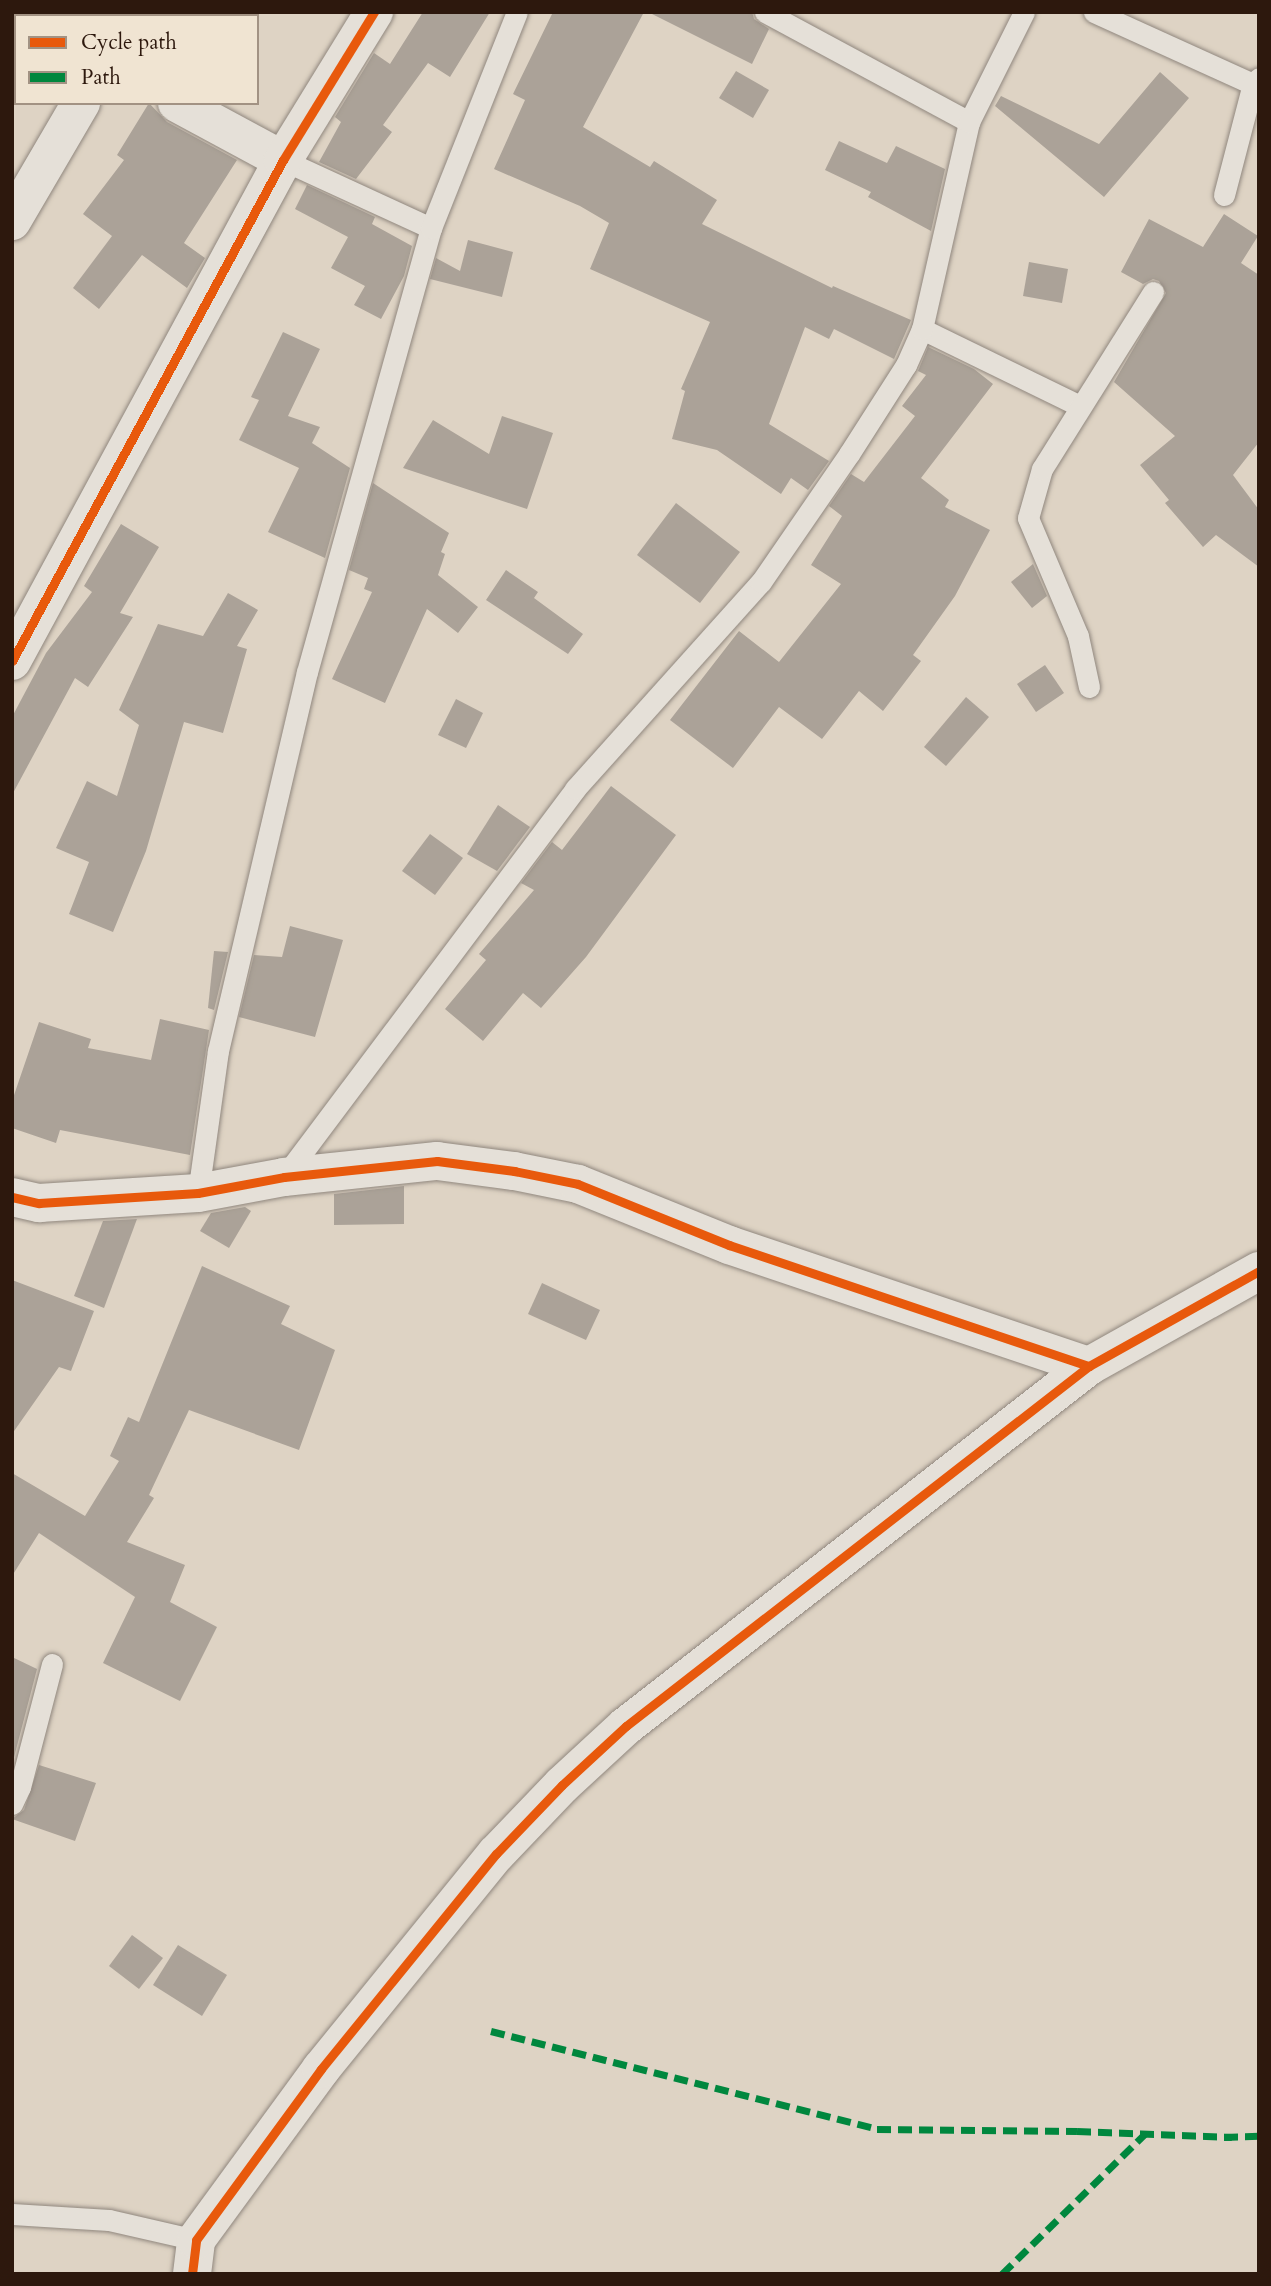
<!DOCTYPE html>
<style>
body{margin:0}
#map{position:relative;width:1271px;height:2286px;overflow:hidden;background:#ded3c4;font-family:Cardo,serif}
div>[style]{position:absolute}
.building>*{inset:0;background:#aba298}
.roads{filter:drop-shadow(0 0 2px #90877e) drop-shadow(0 0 2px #90877e)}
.service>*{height:21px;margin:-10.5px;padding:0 10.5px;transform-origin:10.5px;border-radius:10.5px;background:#e5e0d8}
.minor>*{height:38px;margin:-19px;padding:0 19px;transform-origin:19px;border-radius:19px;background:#e5e0d8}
.quiet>*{height:7px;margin-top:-3.5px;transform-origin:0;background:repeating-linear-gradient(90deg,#00873e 0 14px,transparent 0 21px)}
.cycleway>*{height:9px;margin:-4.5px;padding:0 4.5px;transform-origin:4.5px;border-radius:4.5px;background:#e8590c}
span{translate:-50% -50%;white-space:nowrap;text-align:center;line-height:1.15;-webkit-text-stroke:7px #f0e4d2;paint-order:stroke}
.frame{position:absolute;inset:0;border:14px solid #2d180d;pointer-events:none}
.legend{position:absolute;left:14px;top:14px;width:245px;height:91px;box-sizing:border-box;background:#f0e4d2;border:2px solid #a29283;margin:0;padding:9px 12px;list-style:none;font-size:21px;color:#2d180d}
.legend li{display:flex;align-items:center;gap:14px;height:35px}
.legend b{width:35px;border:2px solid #a29283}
</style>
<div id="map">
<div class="building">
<div style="clip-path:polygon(423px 12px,490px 12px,450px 77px,428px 63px,383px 125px,392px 132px,356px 179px,319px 162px,341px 122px,335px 117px,374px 53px,390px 64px)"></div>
<div style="clip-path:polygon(553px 12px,644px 12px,583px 127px,650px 167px,654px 161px,717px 200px,702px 224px,832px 288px,833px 286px,911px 320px,894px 359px,834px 329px,829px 339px,805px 327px,769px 424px,829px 461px,808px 490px,791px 478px,781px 494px,717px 450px,672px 439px,685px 391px,681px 389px,710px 322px,590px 269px,609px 223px,580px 206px,494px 169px,525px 100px,513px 94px)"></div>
<div style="clip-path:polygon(648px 12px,752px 12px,754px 19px,769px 29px,752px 64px)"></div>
<div style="clip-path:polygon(736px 71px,769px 90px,753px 118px,719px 98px)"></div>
<div style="clip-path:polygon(1160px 72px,1189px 98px,1104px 197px,995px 106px,1001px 96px,1099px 144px)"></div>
<div style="clip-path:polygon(149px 103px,167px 122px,237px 160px,184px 243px,205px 258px,187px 288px,142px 255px,99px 309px,73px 288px,112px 236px,83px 214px,124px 160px,117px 155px)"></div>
<div style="clip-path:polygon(839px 141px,887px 163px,896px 146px,945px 169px,931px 231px,868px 197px,871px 192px,825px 170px)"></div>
<div style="clip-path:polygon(307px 185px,375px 217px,372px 224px,412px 246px,404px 276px,381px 319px,354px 305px,365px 286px,331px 268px,348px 237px,295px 209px)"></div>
<div style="clip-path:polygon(1224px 214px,1258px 236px,1241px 263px,1259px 275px,1259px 442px,1233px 475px,1259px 510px,1259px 567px,1216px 535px,1203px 547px,1165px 503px,1169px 500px,1140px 465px,1175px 436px,1114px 382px,1166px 293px,1159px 281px,1153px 279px,1143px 284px,1121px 272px,1149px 219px,1203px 247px)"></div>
<div style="clip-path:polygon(468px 240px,513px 252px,502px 297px,430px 279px,436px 258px,460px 271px)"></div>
<div style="clip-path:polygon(1029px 262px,1068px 269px,1062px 303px,1023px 296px)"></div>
<div style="clip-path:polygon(283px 332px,320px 349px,288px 416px,320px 427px,312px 443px,350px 468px,325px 558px,268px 532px,299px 468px,239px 440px,259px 400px,251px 397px)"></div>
<div style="clip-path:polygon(928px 347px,974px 369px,993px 384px,921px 478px,949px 500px,945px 507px,990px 530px,955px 596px,913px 655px,921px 661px,883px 711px,859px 691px,822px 739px,779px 707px,733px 768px,670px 720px,739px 631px,779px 662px,841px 584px,811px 565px,842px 516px,829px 506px,851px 474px,864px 482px,915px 416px,902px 406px,926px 375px,918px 371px)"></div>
<div style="clip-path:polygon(502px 416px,553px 433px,527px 509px,403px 468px,433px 420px,489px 454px)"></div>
<div style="clip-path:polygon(373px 483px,449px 533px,441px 552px,445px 554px,438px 575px,478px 607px,458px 633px,427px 609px,385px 703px,332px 679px,372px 592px,364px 589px,368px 578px,349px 570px)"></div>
<div style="clip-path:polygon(676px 503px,740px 552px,700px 603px,637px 555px)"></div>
<div style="clip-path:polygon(121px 524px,159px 547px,120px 613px,133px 617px,88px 687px,75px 678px,12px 795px,12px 717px,46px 653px,92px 592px,84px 586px)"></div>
<div style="clip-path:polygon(1033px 564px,1047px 596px,1032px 608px,1011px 582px)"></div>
<div style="clip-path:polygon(506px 570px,538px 592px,534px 598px,583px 634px,568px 654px,486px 600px)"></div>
<div style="clip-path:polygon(228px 593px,258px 610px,237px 646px,247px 649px,223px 733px,184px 722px,146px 851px,113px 932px,69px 914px,89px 862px,56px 848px,87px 781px,117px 796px,139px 725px,119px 710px,158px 624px,203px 636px)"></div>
<div style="clip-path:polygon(1045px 665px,1064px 693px,1036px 712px,1017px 684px)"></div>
<div style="clip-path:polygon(966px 697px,989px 717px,946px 766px,924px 747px)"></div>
<div style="clip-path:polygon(456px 699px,483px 713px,466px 748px,438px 735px)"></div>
<div style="clip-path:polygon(611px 786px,676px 835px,586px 957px,541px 1008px,523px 993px,483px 1041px,445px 1009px,486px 960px,479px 954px,534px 890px,521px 883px,552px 842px,562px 850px)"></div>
<div style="clip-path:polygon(498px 805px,530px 827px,497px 871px,467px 854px)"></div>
<div style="clip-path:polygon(430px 834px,463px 858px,435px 895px,402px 871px)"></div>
<div style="clip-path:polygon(290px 926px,343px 940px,315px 1037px,239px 1017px,254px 955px,282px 957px)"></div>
<div style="clip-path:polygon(214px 951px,228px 952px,214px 1010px,208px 1008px)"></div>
<div style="clip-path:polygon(160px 1019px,209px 1030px,190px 1155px,60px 1130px,56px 1143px,12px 1128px,12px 1101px,39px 1022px,91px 1039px,88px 1048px,151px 1060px)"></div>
<div style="clip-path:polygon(404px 1186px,404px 1224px,334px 1225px,334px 1194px)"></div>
<div style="clip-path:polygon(245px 1207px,251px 1211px,229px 1248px,200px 1231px,211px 1213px)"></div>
<div style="clip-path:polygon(137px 1219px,104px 1308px,74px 1296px,103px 1221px)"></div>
<div style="clip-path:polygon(202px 1266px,290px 1306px,281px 1324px,335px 1350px,299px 1450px,189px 1410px,149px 1495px,154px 1498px,127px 1542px,185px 1565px,170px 1602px,217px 1627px,180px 1701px,103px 1663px,135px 1597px,39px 1533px,12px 1576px,12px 1473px,85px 1516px,119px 1461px,110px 1456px,128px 1417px,139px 1422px)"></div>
<div style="clip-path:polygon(12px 1280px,94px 1311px,71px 1371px,59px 1367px,12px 1434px)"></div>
<div style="clip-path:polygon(542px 1283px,600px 1310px,586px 1340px,528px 1314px)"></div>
<div style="clip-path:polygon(12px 1657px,37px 1669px,12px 1765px)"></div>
<div style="clip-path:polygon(39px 1765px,96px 1783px,75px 1841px,12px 1819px,24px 1810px)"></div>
<div style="clip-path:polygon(132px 1935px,163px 1958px,139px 1989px,109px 1966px)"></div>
<div style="clip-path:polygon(178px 1945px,227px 1975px,202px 2016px,153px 1985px)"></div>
</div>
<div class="roads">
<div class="service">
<div style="left:765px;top:12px;width:232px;rotate:28.3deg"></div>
<div style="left:1094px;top:12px;width:175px;rotate:24.4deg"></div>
<div style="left:283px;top:160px;width:163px;rotate:24.7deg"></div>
<div style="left:1224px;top:195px;width:115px;rotate:-75.4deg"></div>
<div style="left:1253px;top:84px;width:8px;rotate:-45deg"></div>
<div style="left:922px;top:329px;width:176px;rotate:26deg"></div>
<div style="left:1089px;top:687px;width:52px;rotate:-102.2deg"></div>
<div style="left:1078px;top:636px;width:128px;rotate:-113deg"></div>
<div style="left:1028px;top:518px;width:51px;rotate:-74.1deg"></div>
<div style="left:1042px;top:469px;width:209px;rotate:-57.9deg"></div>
<div style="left:284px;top:1177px;width:485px;rotate:-53.1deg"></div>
<div style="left:575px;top:789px;width:278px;rotate:-48.1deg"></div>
<div style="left:761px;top:582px;width:155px;rotate:-55.5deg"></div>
<div style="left:849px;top:454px;width:106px;rotate:-57.4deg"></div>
<div style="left:906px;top:365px;width:39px;rotate:-66deg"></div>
<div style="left:922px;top:329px;width:212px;rotate:-77.2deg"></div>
<div style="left:969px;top:122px;width:123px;rotate:-63.4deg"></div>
<div style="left:198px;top:1193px;width:143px;rotate:-82deg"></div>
<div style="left:218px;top:1051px;width:389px;rotate:-76.8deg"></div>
<div style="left:307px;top:672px;width:461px;rotate:-74.4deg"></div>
<div style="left:431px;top:228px;width:232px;rotate:-68.3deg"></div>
<div style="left:12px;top:1804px;width:19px;rotate:-65deg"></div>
<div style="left:20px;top:1787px;width:127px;rotate:-75.4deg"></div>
<div style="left:12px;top:2214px;width:97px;rotate:3.5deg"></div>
<div style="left:109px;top:2220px;width:89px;rotate:12.9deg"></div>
</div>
<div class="minor">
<div style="left:12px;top:15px;width:4px;rotate:27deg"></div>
<div style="left:131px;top:16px;width:4px;rotate:-63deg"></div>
<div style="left:177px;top:103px;width:120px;rotate:28.3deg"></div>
<div style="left:12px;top:221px;width:137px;rotate:-59.7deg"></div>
<div style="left:12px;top:661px;width:570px;rotate:-61.59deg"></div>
<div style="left:283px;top:160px;width:174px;rotate:-58.4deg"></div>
<div style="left:12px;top:1197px;width:28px;rotate:13deg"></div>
<div style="left:39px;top:1203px;width:159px;rotate:-3.6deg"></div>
<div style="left:198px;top:1193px;width:87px;rotate:-10.5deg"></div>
<div style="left:284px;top:1177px;width:154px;rotate:-6deg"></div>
<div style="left:437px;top:1161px;width:78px;rotate:7.4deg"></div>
<div style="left:514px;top:1171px;width:65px;rotate:11.5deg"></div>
<div style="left:578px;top:1184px;width:163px;rotate:22deg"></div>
<div style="left:729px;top:1245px;width:380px;rotate:18.6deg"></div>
<div style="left:1089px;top:1366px;width:195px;rotate:-29.2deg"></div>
<div style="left:192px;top:2274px;width:34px;rotate:-83deg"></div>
<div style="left:196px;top:2240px;width:212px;rotate:-53.8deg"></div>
<div style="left:321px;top:2069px;width:277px;rotate:-50.9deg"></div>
<div style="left:496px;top:1854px;width:95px;rotate:-46.3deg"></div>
<div style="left:562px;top:1785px;width:87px;rotate:-42.7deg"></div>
<div style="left:626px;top:1726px;width:586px;rotate:-37.87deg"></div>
</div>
</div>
<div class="quiet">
<div style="left:491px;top:2031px;width:398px;rotate:14.2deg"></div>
<div style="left:877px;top:2129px;width:200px;rotate:0.6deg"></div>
<div style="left:1077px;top:2131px;width:155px;rotate:2.2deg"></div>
<div style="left:1224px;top:2137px;width:35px;rotate:-2deg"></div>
<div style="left:1002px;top:2274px;width:200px;rotate:-44.4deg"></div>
</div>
<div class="cycleway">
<div style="left:12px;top:661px;width:570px;rotate:-61.59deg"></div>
<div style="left:283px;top:160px;width:174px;rotate:-58.4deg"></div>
<div style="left:12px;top:1197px;width:28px;rotate:13deg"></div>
<div style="left:39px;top:1203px;width:159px;rotate:-3.6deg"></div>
<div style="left:198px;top:1193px;width:87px;rotate:-10.5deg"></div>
<div style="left:284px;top:1177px;width:154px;rotate:-6deg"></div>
<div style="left:437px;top:1161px;width:78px;rotate:7.4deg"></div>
<div style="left:514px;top:1171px;width:65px;rotate:11.5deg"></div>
<div style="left:578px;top:1184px;width:163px;rotate:22deg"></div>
<div style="left:729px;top:1245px;width:380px;rotate:18.6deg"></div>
<div style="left:1089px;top:1366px;width:195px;rotate:-29.2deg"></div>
<div style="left:192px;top:2274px;width:34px;rotate:-83deg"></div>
<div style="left:196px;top:2240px;width:212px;rotate:-53.8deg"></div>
<div style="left:321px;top:2069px;width:277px;rotate:-50.9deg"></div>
<div style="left:496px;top:1854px;width:95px;rotate:-46.3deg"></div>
<div style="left:562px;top:1785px;width:87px;rotate:-42.7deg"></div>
<div style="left:626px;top:1726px;width:586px;rotate:-37.87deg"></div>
</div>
<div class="frame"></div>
<ul class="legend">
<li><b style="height:9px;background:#e8590c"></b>Cycle path</li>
<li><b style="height:9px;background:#00873e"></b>Path</li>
</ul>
</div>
